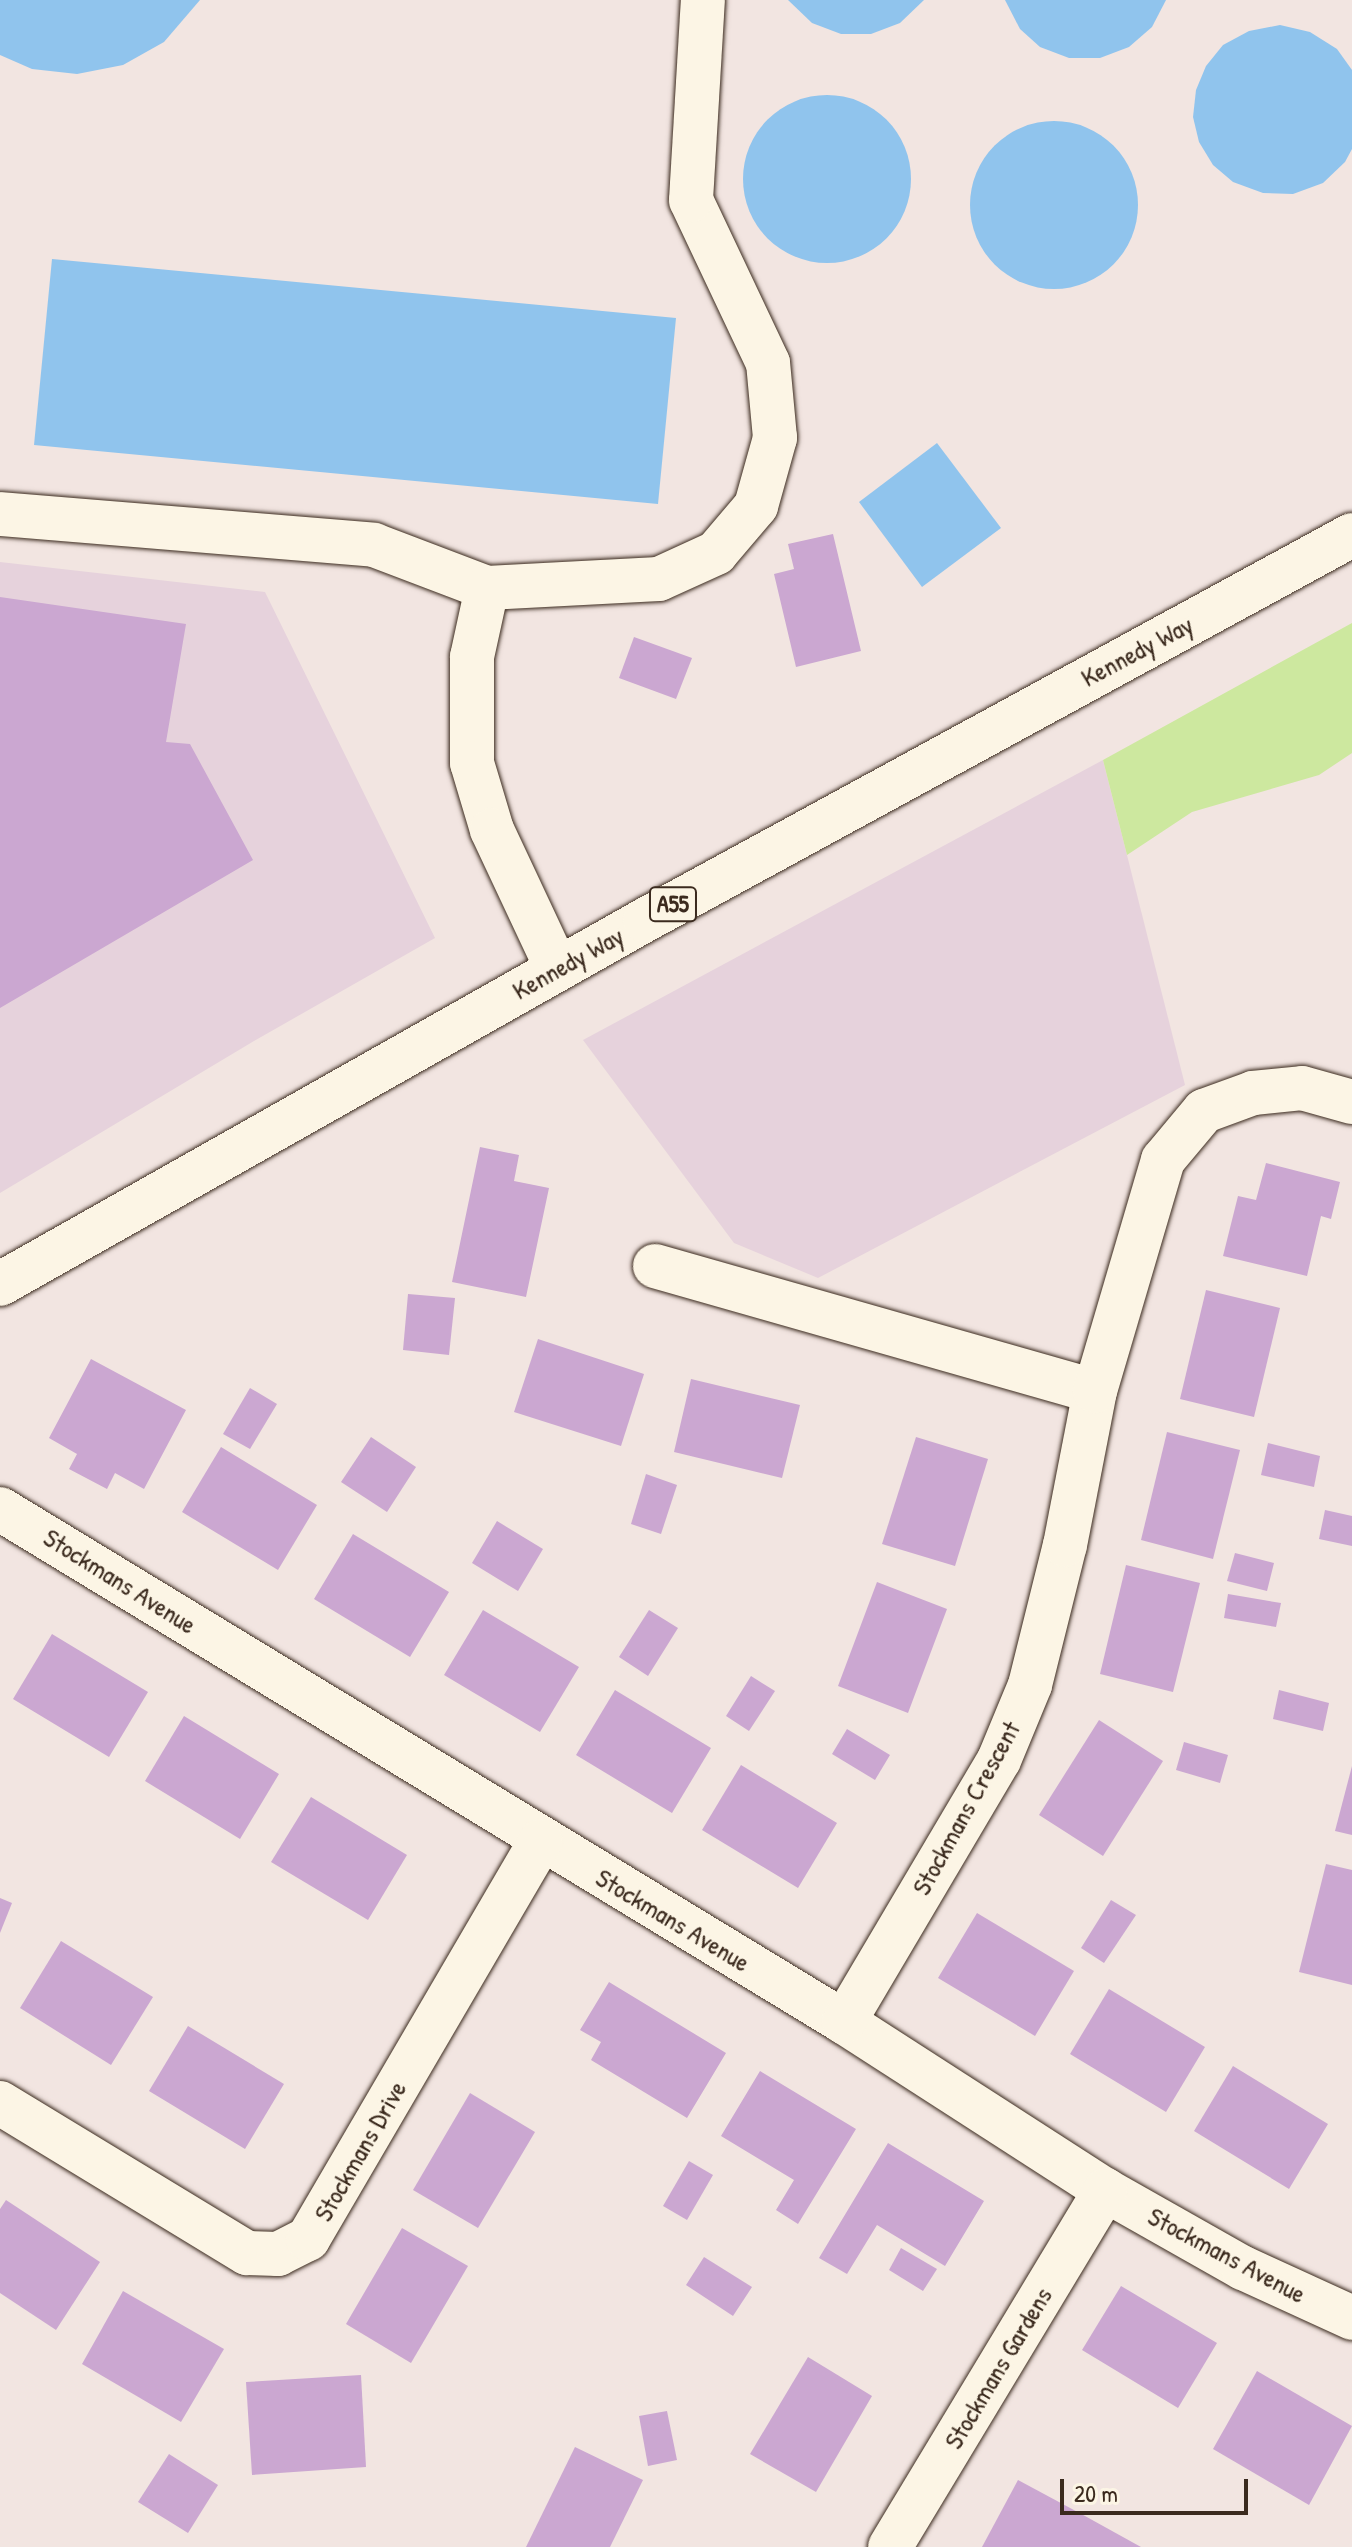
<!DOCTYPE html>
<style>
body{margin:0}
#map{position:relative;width:1352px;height:2547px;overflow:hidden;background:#f2e5e1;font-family:"Patrick Hand",sans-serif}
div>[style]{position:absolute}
.built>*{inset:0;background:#e6d2dc}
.green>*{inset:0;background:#cde89f}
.water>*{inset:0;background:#90c4ed}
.round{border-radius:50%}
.building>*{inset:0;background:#cba7d1}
.roads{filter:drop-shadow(0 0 2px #3b2a1e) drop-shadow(0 0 2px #3b2a1e)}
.minor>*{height:44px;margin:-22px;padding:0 22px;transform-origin:22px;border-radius:22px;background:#fcf5e5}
.highway>*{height:44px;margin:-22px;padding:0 22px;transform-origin:22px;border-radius:22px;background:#fcf5e5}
span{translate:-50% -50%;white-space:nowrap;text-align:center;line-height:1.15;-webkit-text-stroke:6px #fcf5e5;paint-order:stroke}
.shield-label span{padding:2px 6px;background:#fcf5e5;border:2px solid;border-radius:6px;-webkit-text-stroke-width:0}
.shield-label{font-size:24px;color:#3b2a1e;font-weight:700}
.street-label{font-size:26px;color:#3b2a1e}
.scale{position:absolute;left:1060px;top:2479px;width:188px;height:36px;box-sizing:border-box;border:4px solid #3b2a1e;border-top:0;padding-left:10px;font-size:24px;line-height:28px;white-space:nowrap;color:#3b2a1e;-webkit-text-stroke:6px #fcf5e5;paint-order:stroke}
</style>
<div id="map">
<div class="built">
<div style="clip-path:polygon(0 562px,265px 592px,435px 938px,254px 1041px,0 1193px)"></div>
<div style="clip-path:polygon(1103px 760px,1185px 1085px,818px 1278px,734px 1243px,583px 1040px)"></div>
</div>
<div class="green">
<div style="clip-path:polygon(1352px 623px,1352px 753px,1319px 775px,1192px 812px,1127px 855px,1103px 760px)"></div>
</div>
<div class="water">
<div style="clip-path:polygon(0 0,200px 0,164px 42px,123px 65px,77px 74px,32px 69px,0 55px)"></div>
<div style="clip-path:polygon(788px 0,924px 0,900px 23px,871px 34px,841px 34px,812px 23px)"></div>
<div style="clip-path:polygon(1005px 0,1166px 0,1152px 27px,1129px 47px,1100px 58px,1069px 58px,1040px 47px,1020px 29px)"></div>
<div style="clip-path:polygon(1280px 25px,1310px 32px,1337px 49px,1352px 70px,1352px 149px,1345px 162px,1323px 183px,1293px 194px,1263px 193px,1233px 182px,1213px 165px,1199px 142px,1193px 117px,1196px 90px,1206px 66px,1223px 45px,1249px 31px)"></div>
<div class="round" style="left:743px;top:95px;width:168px;height:168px"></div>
<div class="round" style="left:970px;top:121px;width:168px;height:168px"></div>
<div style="clip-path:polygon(52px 259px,676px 318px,658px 504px,34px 445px)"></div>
<div style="clip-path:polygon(937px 443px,1001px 528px,922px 587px,859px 502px)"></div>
</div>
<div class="building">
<div style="clip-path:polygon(833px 534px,861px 651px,796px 667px,774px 574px,794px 569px,788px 544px)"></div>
<div style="clip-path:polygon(0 597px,186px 624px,166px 742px,190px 744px,253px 860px,0 1008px)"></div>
<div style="clip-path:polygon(634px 637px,692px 658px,676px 699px,619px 678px)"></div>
<div style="clip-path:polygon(480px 1147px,519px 1155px,514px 1181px,549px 1188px,526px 1297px,452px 1282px)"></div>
<div style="clip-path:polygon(1266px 1163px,1340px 1182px,1331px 1219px,1321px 1216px,1307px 1276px,1223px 1256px,1238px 1196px,1256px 1200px)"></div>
<div style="clip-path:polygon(1206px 1290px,1280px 1308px,1254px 1417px,1180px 1399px)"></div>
<div style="clip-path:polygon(408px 1294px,455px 1298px,449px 1355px,403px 1350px)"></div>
<div style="clip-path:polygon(538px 1339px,644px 1374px,621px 1446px,514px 1412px)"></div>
<div style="clip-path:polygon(91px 1359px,186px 1410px,144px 1489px,115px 1473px,107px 1489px,69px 1469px,77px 1454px,49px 1438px)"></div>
<div style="clip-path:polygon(691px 1379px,800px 1405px,782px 1478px,674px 1452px)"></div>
<div style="clip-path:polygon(250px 1388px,277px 1404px,250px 1449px,223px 1434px)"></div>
<div style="clip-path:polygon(1167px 1432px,1240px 1450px,1213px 1559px,1141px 1540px)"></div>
<div style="clip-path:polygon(371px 1437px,416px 1467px,387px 1512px,341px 1482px)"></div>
<div style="clip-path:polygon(916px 1437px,988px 1459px,955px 1566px,882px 1544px)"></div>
<div style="clip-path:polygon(1268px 1443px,1320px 1456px,1314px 1487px,1261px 1475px)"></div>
<div style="clip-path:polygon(221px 1447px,317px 1505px,278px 1570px,182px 1512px)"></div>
<div style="clip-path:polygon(646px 1474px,677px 1485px,661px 1534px,631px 1524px)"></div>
<div style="clip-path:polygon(1325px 1510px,1352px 1516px,1352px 1546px,1319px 1539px)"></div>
<div style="clip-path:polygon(497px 1521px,543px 1549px,518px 1591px,472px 1563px)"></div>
<div style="clip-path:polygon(353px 1534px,449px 1592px,410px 1657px,314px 1599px)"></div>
<div style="clip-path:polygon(1235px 1553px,1274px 1563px,1267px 1591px,1227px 1581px)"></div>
<div style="clip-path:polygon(1126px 1565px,1200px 1583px,1173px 1692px,1100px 1674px)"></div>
<div style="clip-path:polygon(877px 1582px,947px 1609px,908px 1713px,838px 1686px)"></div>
<div style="clip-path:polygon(1228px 1594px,1281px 1603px,1276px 1627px,1224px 1618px)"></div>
<div style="clip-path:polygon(483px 1610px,579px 1667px,540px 1732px,444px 1675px)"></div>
<div style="clip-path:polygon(649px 1610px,678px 1628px,648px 1676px,619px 1657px)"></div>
<div style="clip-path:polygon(52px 1634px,148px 1692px,109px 1757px,13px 1699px)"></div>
<div style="clip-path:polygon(751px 1676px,775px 1691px,749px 1731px,726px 1716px)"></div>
<div style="clip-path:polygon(615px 1690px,711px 1748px,672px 1813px,576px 1755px)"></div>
<div style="clip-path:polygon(1279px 1690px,1329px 1703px,1323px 1731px,1273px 1719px)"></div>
<div style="clip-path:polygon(184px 1716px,279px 1774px,240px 1839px,145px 1781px)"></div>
<div style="clip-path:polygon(1099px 1720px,1163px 1761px,1103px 1856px,1039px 1815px)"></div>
<div style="clip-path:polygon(847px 1729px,890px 1755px,875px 1780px,832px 1754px)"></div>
<div style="clip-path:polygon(1184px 1742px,1228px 1755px,1220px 1783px,1176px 1770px)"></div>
<div style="clip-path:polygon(741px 1765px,837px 1823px,798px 1888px,702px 1830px)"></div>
<div style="clip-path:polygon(1352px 1766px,1352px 1835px,1335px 1831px)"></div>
<div style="clip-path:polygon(311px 1797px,407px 1855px,368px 1920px,271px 1862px)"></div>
<div style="clip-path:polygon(1326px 1864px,1352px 1870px,1352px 1985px,1299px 1972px)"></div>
<div style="clip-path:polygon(0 1898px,12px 1903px,0 1933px)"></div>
<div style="clip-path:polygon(1111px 1900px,1136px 1915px,1104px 1963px,1081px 1948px)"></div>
<div style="clip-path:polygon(977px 1913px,1074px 1971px,1035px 2036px,938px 1978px)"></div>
<div style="clip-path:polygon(61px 1941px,153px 1997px,111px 2065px,20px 2008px)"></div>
<div style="clip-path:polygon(609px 1982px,726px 2053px,687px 2118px,591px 2060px,601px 2042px,580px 2030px)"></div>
<div style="clip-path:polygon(1109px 1989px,1205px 2047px,1166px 2112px,1070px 2054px)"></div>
<div style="clip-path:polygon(188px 2026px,284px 2084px,245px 2149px,149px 2091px)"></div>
<div style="clip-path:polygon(1233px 2066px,1328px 2124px,1289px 2189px,1194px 2131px)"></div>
<div style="clip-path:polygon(760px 2071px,856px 2129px,798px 2224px,776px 2210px,794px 2180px,721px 2136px)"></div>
<div style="clip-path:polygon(470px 2093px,535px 2132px,478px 2228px,413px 2190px)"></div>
<div style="clip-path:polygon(888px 2143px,984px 2201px,945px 2266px,877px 2225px,847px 2274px,819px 2258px)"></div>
<div style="clip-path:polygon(689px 2161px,713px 2175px,687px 2220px,663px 2206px)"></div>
<div style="clip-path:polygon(6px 2200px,100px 2262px,56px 2330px,0 2293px,0 2209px)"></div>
<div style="clip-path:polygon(402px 2228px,468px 2266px,411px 2363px,346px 2324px)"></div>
<div style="clip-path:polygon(901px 2248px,937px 2269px,923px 2291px,889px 2270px)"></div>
<div style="clip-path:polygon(704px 2257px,752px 2287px,733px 2316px,686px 2285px)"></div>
<div style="clip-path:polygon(1121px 2286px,1217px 2343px,1178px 2408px,1082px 2350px)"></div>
<div style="clip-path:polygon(123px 2291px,224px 2349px,181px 2422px,82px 2364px)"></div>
<div style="clip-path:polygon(808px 2357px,872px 2396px,816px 2492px,750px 2454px)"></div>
<div style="clip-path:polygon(1257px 2371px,1352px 2426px,1309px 2505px,1213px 2449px)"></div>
<div style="clip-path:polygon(361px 2375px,366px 2467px,252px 2475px,246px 2382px)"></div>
<div style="clip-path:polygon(667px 2411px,677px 2460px,648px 2466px,639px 2416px)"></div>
<div style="clip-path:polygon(575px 2447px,643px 2480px,610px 2547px,526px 2547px)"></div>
<div style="clip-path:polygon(169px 2454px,218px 2485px,188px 2533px,138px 2502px)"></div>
<div style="clip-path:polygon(1018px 2480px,1085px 2516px,1141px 2547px,982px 2547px)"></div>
</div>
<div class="roads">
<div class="minor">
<div style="left:0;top:514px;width:375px;rotate:4.7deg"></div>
<div style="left:374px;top:545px;width:121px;rotate:20.8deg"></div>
<div style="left:487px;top:588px;width:172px;rotate:-3deg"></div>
<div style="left:659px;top:579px;width:63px;rotate:-24.5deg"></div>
<div style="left:716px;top:553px;width:62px;rotate:-49.6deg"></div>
<div style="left:756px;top:506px;width:71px;rotate:-74.4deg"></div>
<div style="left:775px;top:438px;width:75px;rotate:-95.3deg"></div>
<div style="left:768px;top:363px;width:180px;rotate:-115.3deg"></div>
<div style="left:691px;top:200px;width:200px;rotate:-86.6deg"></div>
<div style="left:487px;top:588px;width:71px;rotate:102.3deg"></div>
<div style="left:472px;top:657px;width:106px;rotate:90deg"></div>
<div style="left:472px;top:763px;width:70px;rotate:73.4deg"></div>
<div style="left:492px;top:830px;width:153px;rotate:64.9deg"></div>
<div style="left:655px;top:1266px;width:457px;rotate:15.9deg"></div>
<div style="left:0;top:1509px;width:988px;rotate:31.29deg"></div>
<div style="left:844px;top:2022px;width:310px;rotate:32.8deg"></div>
<div style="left:1105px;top:2190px;width:159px;rotate:29.5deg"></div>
<div style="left:1243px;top:2268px;width:120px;rotate:24.6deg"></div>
<div style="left:844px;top:2022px;width:304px;rotate:-59.4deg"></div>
<div style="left:999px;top:1760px;width:81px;rotate:-67.5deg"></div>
<div style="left:1030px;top:1685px;width:144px;rotate:-76deg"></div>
<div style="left:1065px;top:1545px;width:157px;rotate:-79deg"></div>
<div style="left:1095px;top:1391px;width:241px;rotate:-73.6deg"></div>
<div style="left:1163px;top:1160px;width:64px;rotate:-50.1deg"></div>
<div style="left:1204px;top:1111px;width:52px;rotate:-20.2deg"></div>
<div style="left:1253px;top:1093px;width:49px;rotate:-5.8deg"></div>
<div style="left:1302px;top:1088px;width:52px;rotate:15.6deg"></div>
<div style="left:0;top:2103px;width:289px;rotate:31.3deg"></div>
<div style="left:247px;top:2253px;width:31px;rotate:2deg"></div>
<div style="left:278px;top:2254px;width:34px;rotate:-27deg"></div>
<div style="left:308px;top:2239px;width:461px;rotate:-59.7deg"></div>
<div style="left:890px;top:2547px;width:417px;rotate:-58.9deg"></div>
</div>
<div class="highway">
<div style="left:0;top:1284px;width:741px;rotate:-29.44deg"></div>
<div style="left:645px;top:920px;width:805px;rotate:-28.57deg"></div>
</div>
</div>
<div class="shield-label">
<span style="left:673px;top:904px">A55</span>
</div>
<div class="street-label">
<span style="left:1137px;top:651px;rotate:-28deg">Kennedy Way</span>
<span style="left:568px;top:963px;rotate:-29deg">Kennedy Way</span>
<span style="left:120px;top:1581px;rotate:32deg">Stockmans Avenue</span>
<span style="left:966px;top:1808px;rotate:-61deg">Stockmans Crescent</span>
<span style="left:673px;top:1920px;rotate:31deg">Stockmans Avenue</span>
<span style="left:360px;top:2151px;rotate:-60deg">Stockmans Drive</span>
<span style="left:1227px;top:2255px;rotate:28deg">Stockmans Avenue</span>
<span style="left:998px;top:2368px;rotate:-59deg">Stockmans Gardens</span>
</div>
<div class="scale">20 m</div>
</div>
